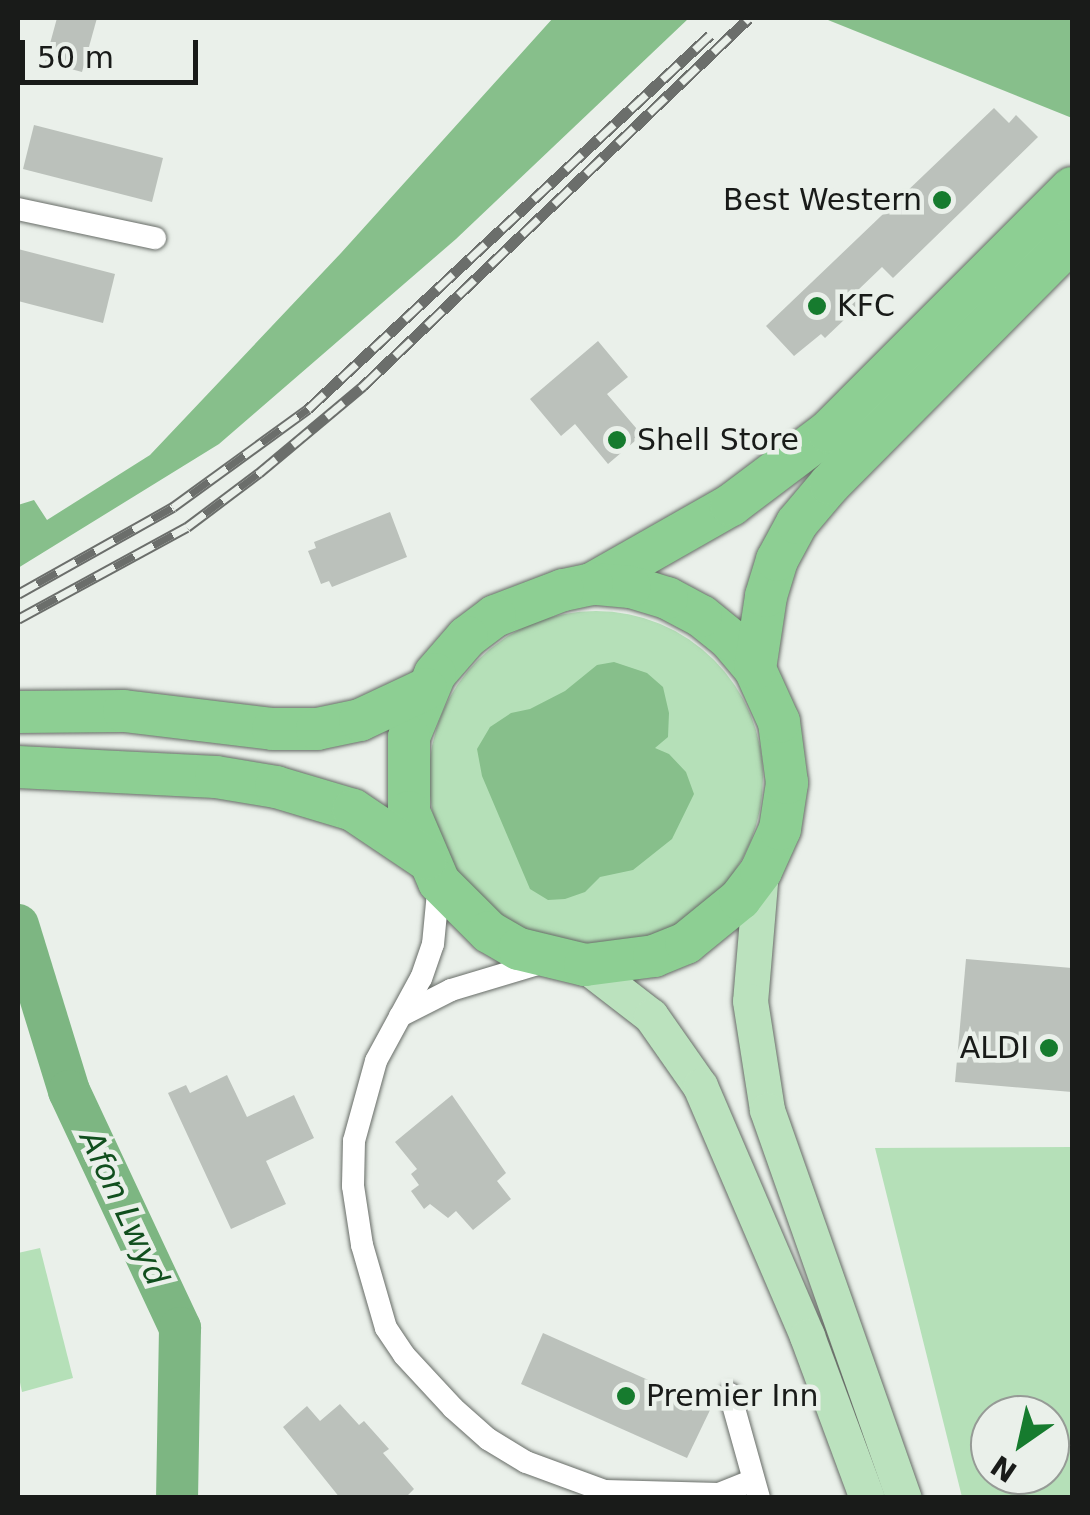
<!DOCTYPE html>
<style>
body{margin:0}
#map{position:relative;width:1090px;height:1515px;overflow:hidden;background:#eaf0ea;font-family:"DejaVu Sans",sans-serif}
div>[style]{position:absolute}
.green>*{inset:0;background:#b5e0b8}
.round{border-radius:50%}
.forest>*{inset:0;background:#87bf8b}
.river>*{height:42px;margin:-21px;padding:0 21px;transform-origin:21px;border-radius:21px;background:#7db682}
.building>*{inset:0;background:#bbc1bb}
.roads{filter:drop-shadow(0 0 2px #676c67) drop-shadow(0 0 2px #676c67)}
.street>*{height:22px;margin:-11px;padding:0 11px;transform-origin:11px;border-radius:11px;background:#fff}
.primary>*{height:35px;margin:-17.5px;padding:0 17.5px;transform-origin:17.5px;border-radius:17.5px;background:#bbe2be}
.highway>*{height:42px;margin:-21px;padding:0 21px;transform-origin:21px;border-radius:21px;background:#8dcf93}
.rail>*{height:11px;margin-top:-5.5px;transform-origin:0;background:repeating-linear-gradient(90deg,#eaf0ea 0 22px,#6b6e6b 0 44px);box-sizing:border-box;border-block:2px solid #6b6e6b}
.dots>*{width:28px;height:28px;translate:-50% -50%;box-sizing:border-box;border:5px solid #eaf0ea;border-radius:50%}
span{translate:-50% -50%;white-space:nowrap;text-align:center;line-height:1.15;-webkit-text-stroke:9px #eaf0ea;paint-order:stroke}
.poi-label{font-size:30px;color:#191b19}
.right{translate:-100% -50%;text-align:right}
.left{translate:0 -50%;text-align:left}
.water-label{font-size:32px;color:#114f1e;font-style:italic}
.frame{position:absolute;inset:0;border:20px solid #191b19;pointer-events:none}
.north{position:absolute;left:970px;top:1395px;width:100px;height:100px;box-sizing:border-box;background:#eaf0ea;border:2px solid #969b96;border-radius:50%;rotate:214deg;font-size:28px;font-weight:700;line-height:40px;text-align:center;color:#191b19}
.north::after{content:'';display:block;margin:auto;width:35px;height:45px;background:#167b2e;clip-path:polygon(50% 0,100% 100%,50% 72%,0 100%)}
.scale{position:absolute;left:20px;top:40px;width:178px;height:45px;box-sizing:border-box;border:5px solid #191b19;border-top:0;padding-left:12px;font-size:30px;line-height:35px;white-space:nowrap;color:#191b19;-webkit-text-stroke:8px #eaf0ea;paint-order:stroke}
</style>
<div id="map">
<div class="green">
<div class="round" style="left:429px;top:611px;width:334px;height:334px"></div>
<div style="clip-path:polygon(evenodd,1072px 1147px,1072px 1497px,962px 1497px,875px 1148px,1072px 1147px,990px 1415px,1050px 1415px,1050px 1475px,990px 1475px,990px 1415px)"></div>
<div style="clip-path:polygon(40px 1248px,73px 1378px,22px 1392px,18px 1373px,18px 1253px)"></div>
</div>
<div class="forest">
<div style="clip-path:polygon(553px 18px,689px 18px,456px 239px,219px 444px,18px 568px,18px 505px,34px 500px,47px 520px,150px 455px,341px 253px)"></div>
<div style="clip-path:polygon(823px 18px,1072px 18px,1072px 118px)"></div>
<div style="clip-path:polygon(614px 662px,647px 673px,663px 687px,669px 713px,668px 737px,655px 748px,669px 754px,686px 772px,694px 794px,672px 839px,633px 870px,600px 877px,585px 892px,565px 899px,548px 900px,530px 889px,482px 776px,477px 749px,490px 727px,511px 713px,530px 709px,565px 691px,597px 665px)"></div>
</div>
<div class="river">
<div style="left:18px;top:925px;width:174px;rotate:72.9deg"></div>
<div style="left:69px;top:1091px;width:262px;rotate:64.9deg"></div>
<div style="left:180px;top:1328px;width:170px;rotate:91deg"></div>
</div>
<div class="building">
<div style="clip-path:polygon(57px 18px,97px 18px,82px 72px,45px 62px)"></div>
<div style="clip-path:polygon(994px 108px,1009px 123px,1016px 115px,1038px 137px,893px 278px,882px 267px,857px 291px,865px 300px,825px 338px,821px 334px,794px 356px,766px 326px)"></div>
<div style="clip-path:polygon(34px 125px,163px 158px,152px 202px,23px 169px)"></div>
<div style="clip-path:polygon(18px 249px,115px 274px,103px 323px,18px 301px)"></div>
<div style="clip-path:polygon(598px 341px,628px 377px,607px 394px,642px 435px,608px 464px,575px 424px,561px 436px,530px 399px)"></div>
<div style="clip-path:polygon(390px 512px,407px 557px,332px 587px,329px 581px,321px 584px,308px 551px,316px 548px,314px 542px)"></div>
<div style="clip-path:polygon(966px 959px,1072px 968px,1072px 1092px,955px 1082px)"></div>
<div style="clip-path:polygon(227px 1075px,247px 1117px,294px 1095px,314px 1138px,266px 1161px,286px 1204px,231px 1229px,168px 1093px,186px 1085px,190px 1093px)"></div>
<div style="clip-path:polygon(452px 1095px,506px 1173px,497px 1181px,511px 1199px,473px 1230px,456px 1211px,448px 1218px,430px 1204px,424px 1209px,411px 1191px,419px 1185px,411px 1174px,417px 1169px,395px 1142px)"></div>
<div style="clip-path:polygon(543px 1333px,711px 1408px,687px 1458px,521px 1384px)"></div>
<div style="clip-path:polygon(340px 1404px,359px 1425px,364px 1421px,389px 1449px,383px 1453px,414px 1489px,405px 1498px,340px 1498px,283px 1427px,307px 1406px,320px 1421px)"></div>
</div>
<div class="roads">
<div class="street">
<div style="left:18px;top:209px;width:140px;rotate:12deg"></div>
<div style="left:439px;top:882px;width:62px;rotate:95.5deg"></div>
<div style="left:433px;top:944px;width:36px;rotate:109deg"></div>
<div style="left:421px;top:978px;width:94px;rotate:118.5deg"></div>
<div style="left:376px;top:1061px;width:83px;rotate:105.4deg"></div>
<div style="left:354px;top:1141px;width:45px;rotate:91.3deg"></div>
<div style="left:353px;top:1186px;width:60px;rotate:81.3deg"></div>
<div style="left:362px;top:1245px;width:86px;rotate:73.9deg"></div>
<div style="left:386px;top:1328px;width:32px;rotate:56deg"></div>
<div style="left:404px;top:1355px;width:72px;rotate:47.2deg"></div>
<div style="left:453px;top:1408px;width:47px;rotate:41.5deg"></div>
<div style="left:488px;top:1439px;width:44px;rotate:31.2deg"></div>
<div style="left:526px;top:1462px;width:84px;rotate:20.2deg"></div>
<div style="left:605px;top:1491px;width:114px;rotate:1.5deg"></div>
<div style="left:719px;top:1494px;width:35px;rotate:-22deg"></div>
<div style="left:400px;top:1016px;width:57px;rotate:-27deg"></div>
<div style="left:451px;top:990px;width:94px;rotate:-16.7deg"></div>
<div style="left:730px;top:1394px;width:108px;rotate:74.4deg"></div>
</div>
<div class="primary">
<div style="left:761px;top:871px;width:130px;rotate:94.8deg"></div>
<div style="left:750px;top:1001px;width:110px;rotate:81.1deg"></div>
<div style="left:767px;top:1110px;width:411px;rotate:70.6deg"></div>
<div style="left:585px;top:965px;width:83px;rotate:37.7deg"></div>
<div style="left:651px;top:1016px;width:85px;rotate:55deg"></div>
<div style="left:700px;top:1086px;width:272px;rotate:66.8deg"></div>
<div style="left:807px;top:1336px;width:173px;rotate:69.7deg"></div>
</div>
<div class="highway">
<div style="left:592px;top:584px;width:160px;rotate:-29.6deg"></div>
<div style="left:731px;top:505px;width:121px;rotate:-37deg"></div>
<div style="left:828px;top:432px;width:345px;rotate:-45deg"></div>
<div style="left:755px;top:669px;width:38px;rotate:-130deg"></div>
<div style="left:731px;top:640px;width:38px;rotate:-141deg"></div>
<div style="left:701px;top:616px;width:38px;rotate:-152deg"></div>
<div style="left:667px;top:598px;width:39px;rotate:-163deg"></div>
<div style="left:630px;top:587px;width:38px;rotate:-175deg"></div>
<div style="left:592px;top:584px;width:30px;rotate:168deg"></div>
<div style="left:563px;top:590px;width:73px;rotate:159.1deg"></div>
<div style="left:495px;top:616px;width:35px;rotate:143deg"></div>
<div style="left:467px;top:637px;width:49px;rotate:130.9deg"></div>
<div style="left:435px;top:674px;width:68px;rotate:112.4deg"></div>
<div style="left:409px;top:737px;width:75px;rotate:90deg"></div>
<div style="left:409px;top:812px;width:76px;rotate:66.8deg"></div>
<div style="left:439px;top:882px;width:71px;rotate:45deg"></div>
<div style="left:489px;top:932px;width:34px;rotate:30deg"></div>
<div style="left:519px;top:949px;width:68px;rotate:13.6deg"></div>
<div style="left:585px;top:965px;width:70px;rotate:-7.4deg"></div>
<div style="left:654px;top:956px;width:35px;rotate:-22deg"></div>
<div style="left:686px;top:943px;width:70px;rotate:-39.2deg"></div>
<div style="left:740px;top:899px;width:35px;rotate:-53deg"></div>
<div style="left:761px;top:871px;width:46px;rotate:-65.7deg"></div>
<div style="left:780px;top:829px;width:47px;rotate:-81.3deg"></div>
<div style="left:787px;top:783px;width:62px;rotate:-97.5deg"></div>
<div style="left:779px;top:722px;width:58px;rotate:-114.4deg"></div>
<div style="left:755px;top:669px;width:74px;rotate:-81.4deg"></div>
<div style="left:766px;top:596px;width:38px;rotate:-73deg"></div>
<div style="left:777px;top:560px;width:42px;rotate:-61.6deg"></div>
<div style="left:797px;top:523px;width:51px;rotate:-49.8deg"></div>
<div style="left:830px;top:484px;width:344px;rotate:-45.2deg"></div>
<div style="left:18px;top:712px;width:106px;rotate:-0.5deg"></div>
<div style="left:124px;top:711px;width:150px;rotate:6.9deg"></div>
<div style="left:273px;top:729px;width:44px"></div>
<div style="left:317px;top:729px;width:44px;rotate:-11.8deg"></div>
<div style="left:360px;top:720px;width:73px;rotate:-25.2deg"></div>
<div style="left:18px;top:767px;width:198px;rotate:2.9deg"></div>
<div style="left:216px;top:777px;width:61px;rotate:9.5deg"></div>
<div style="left:276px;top:787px;width:80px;rotate:16.6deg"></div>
<div style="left:353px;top:810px;width:88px;rotate:33.9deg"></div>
</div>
</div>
<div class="rail">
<div style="left:18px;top:594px;width:178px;rotate:-29.3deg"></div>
<div style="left:173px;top:507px;width:167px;rotate:-36deg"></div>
<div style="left:308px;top:409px;width:549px;rotate:-42.93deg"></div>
<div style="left:18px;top:619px;width:192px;rotate:-28.6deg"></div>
<div style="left:187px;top:527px;width:90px;rotate:-36.9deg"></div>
<div style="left:259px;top:473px;width:136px;rotate:-39.9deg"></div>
<div style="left:363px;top:386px;width:533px;rotate:-43.63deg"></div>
</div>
<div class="dots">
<div style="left:942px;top:200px;background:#167b2e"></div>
<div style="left:817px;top:306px;background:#167b2e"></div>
<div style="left:617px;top:440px;background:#167b2e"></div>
<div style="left:1049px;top:1048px;background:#167b2e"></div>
<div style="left:626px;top:1396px;background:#167b2e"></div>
</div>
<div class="poi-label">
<span class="right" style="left:922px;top:200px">Best Western</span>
<span class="left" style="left:837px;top:306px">KFC</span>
<span class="left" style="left:637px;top:440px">Shell Store</span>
<span class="right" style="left:1029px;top:1048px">ALDI</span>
<span class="left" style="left:646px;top:1396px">Premier Inn</span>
</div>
<div class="water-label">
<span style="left:124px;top:1208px;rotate:65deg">Afon Lwyd</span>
</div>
<div class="frame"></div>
<div class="north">N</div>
<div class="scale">50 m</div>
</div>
